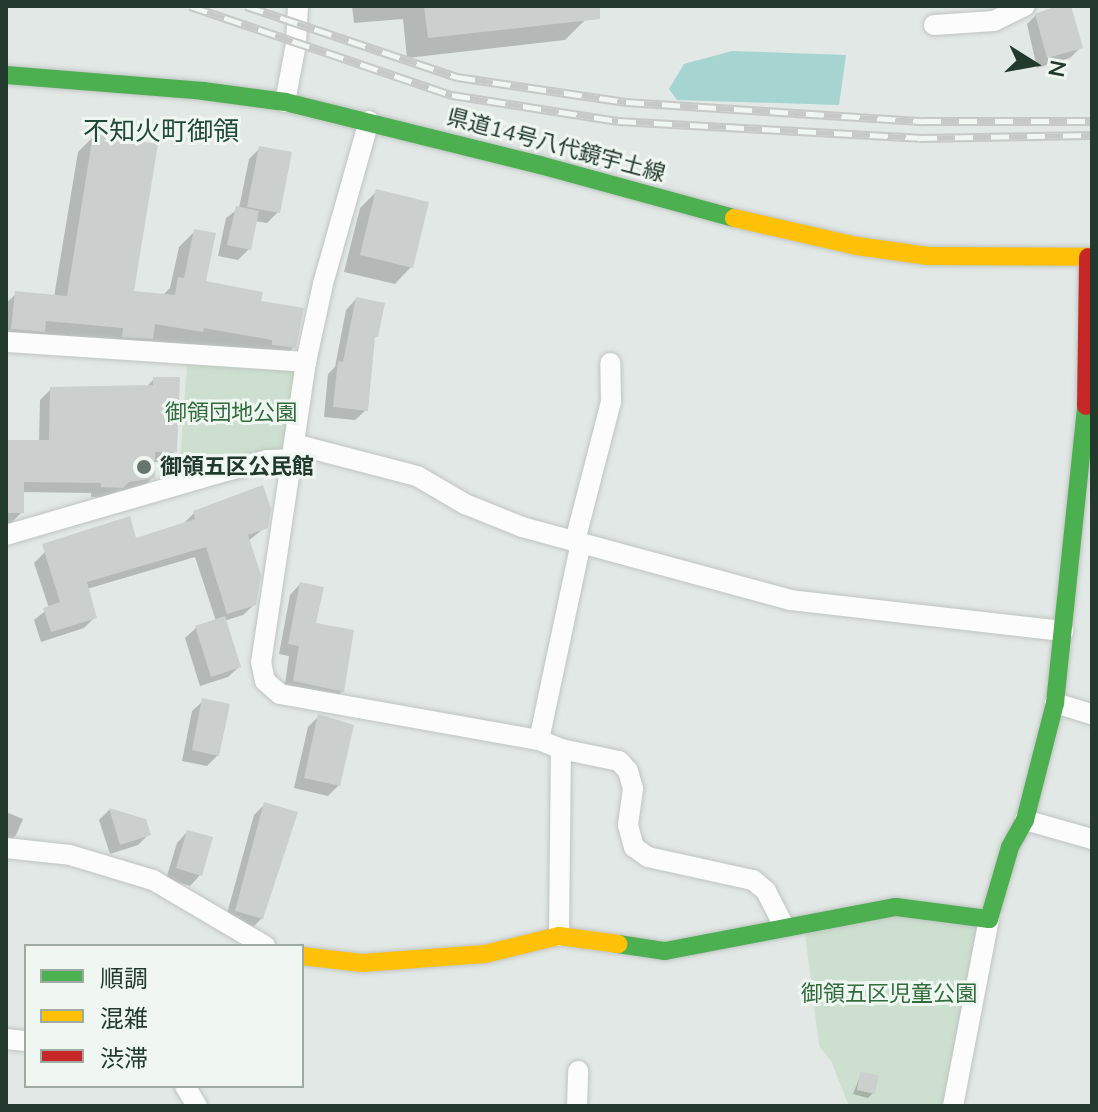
<!DOCTYPE html>
<meta charset="utf-8">
<style>
body{margin:0}
#map{position:relative;width:1098px;height:1112px;overflow:hidden;background:#e2e8e5;font-family:Mulish,"Noto Sans JP",sans-serif}
div>[style]{position:absolute}
.green>*{inset:0;background:#cde0cf}
.water>*{inset:0;background:#a6d4d1}
.shadow>*{inset:0;background:#0003}
.building>*{inset:0;background:#cbd0ce}
.roads{filter:drop-shadow(0 0 2px #bfc4c2) drop-shadow(0 0 2px #bfc4c2)}
.street>*{height:20px;margin:-10px;padding:0 10px;transform-origin:10px;border-radius:10px;background:#fbfcfb}
.fast>*{height:18px;margin:-9px;padding:0 9px;transform-origin:9px;border-radius:9px;background:#4caf50}
.slow>*{height:18px;margin:-9px;padding:0 9px;transform-origin:9px;border-radius:9px;background:#ffc107}
.jam>*{height:18px;margin:-9px;padding:0 9px;transform-origin:9px;border-radius:9px;background:#c62828}
.rail>*{height:9px;margin-top:-4.5px;transform-origin:0;background:repeating-linear-gradient(90deg,#f0f7f2 0 18px,#c6c9c8 0 36px);box-sizing:border-box;border-block:2px solid #c6c9c8}
.dots>*{width:22px;height:22px;translate:-50% -50%;box-sizing:border-box;border:4px solid #f0f7f2;border-radius:50%}
span{translate:-50% -50%;white-space:nowrap;text-align:center;line-height:1.15;-webkit-text-stroke:6px #f0f7f2;paint-order:stroke}
.street-label{font-size:22px;color:#22392e}
.park-label{font-size:22px;color:#306c3c}
.poi-label{font-size:22px;color:#22392e;font-weight:700}
.left{translate:0 -50%;text-align:left}
.quarter-label{font-size:26px;color:#204937}
.frame{position:absolute;inset:0;border:8px solid #22392e;pointer-events:none}
.legend{position:absolute;left:24px;top:944px;width:280px;height:144px;box-sizing:border-box;background:#f0f7f2;border:2px solid #9eaba4;margin:0;padding:10px 14px;list-style:none;font-size:24px;color:#22392e}
.legend li{display:flex;align-items:center;gap:16px;height:40px}
.legend b{width:40px;border:2px solid #9eaba4}
.north{position:absolute;left:994px;top:24px;width:80px;height:80px;-webkit-text-stroke:6px #f0f7f2;paint-order:stroke;rotate:101deg;font-size:22px;font-weight:700;line-height:32px;text-align:center;color:#22392e}
.north::after{content:'';display:block;margin:auto;width:28px;height:36px;background:#22392e;clip-path:polygon(50% 0,100% 100%,50% 72%,0 100%)}
</style>
<div id="map">
<div class="green">
<div style="clip-path:polygon(187px 365px,295px 369px,283px 448px,179px 474px)"></div>
<div style="clip-path:polygon(886px 916px,978px 926px,961px 1030px,943px 1106px,849px 1106px,831px 1061px,819px 1046px,805px 934px)"></div>
</div>
<div class="water">
<div style="clip-path:polygon(732px 51px,846px 55px,839px 105px,677px 100px,669px 89px,684px 64px)"></div>
</div>
<div class="shadow">
<div style="clip-path:polygon(352px 6px,584px 6px,586px 19px,565px 40px,407px 58px,403px 19px,354px 23px)"></div>
<div style="clip-path:polygon(1069px 6px,1081px 47px,1070px 58px,1037px 68px,1027px 24px,1037px 14px)"></div>
<div style="clip-path:polygon(94px 136px,132px 293px,162px 296px,170px 288px,179px 247px,195px 231px,203px 283px,259px 302px,294px 347px,278px 363px,257px 355px,189px 344px,185px 347px,148px 341px,135px 354px,6px 345px,6px 303px,16px 294px,54px 297px,78px 152px)"></div>
<div style="clip-path:polygon(260px 148px,278px 212px,267px 223px,255px 221px,249px 249px,238px 260px,218px 256px,226px 218px,239px 208px,249px 159px)"></div>
<div style="clip-path:polygon(376px 192px,411px 267px,395px 284px,344px 272px,360px 208px)"></div>
<div style="clip-path:polygon(356px 299px,376px 336px,373px 340px,366px 410px,355px 420px,324px 417px,328px 374px,335px 367px,346px 310px)"></div>
<div style="clip-path:polygon(154px 379px,175px 451px,165px 462px,153px 462px,153px 477px,142px 488px,116px 492px,110px 497px,91px 497px,91px 493px,22px 492px,22px 512px,11px 523px,6px 523px,6px 442px,39px 442px,40px 400px,51px 389px,146px 387px)"></div>
<div style="clip-path:polygon(194px 513px,266px 527px,248px 541px,255px 604px,243px 615px,224px 621px,239px 667px,228px 677px,200px 686px,185px 638px,196px 628px,216px 621px,195px 557px,87px 589px,95px 617px,84px 628px,41px 642px,34px 620px,49px 608px,34px 563px,45px 552px,135px 540px,183px 524px)"></div>
<div style="clip-path:polygon(300px 584px,342px 691px,332px 702px,284px 691px,289px 656px,279px 654px,290px 595px)"></div>
<div style="clip-path:polygon(203px 701px,218px 755px,207px 766px,182px 761px,192px 711px)"></div>
<div style="clip-path:polygon(319px 716px,339px 785px,328px 796px,294px 788px,308px 727px)"></div>
<div style="clip-path:polygon(265px 804px,262px 918px,251px 929px,225px 921px,254px 815px)"></div>
<div style="clip-path:polygon(109px 810px,145px 820px,149px 834px,138px 845px,110px 854px,99px 820px)"></div>
<div style="clip-path:polygon(6px 812px,23px 819px,16px 835px,6px 846px)"></div>
<div style="clip-path:polygon(187px 832px,200px 875px,190px 886px,166px 879px,177px 843px)"></div>
<div style="clip-path:polygon(861px 1074px,873px 1093px,868px 1098px,853px 1094px)"></div>
</div>
<div class="building">
<div style="clip-path:polygon(424px 6px,600px 6px,600px 19px,428px 38px)"></div>
<div style="clip-path:polygon(1056px 6px,1071px 6px,1083px 48px,1047px 58px,1035px 14px)"></div>
<div style="clip-path:polygon(93px 134px,158px 144px,134px 291px,175px 295px,178px 277px,184px 278px,194px 229px,216px 233px,206px 281px,263px 292px,261px 301px,304px 308px,296px 348px,272px 345px,272px 340px,204px 328px,203px 332px,155px 324px,153px 339px,122px 337px,123px 328px,46px 321px,45px 332px,11px 329px,15px 291px,67px 296px)"></div>
<div style="clip-path:polygon(259px 146px,292px 152px,280px 213px,247px 207px)"></div>
<div style="clip-path:polygon(376px 189px,429px 202px,413px 268px,360px 255px)"></div>
<div style="clip-path:polygon(236px 206px,259px 211px,251px 250px,227px 245px)"></div>
<div style="clip-path:polygon(356px 297px,385px 303px,378px 337px,375px 337px,368px 411px,333px 407px,338px 361px,343px 362px)"></div>
<div style="clip-path:polygon(153px 377px,180px 377px,177px 452px,155px 452px,155px 478px,129px 482px,123px 488px,101px 487px,101px 483px,24px 482px,24px 513px,6px 513px,6px 440px,49px 440px,50px 387px,153px 385px)"></div>
<div style="clip-path:polygon(263px 485px,271px 509px,268px 528px,248px 535px,261px 575px,256px 605px,227px 614px,206px 547px,87px 582px,97px 618px,51px 632px,43px 608px,60px 602px,42px 544px,130px 516px,136px 538px,195px 519px,193px 511px)"></div>
<div style="clip-path:polygon(300px 582px,324px 587px,316px 623px,354px 630px,344px 692px,293px 681px,299px 646px,288px 644px)"></div>
<div style="clip-path:polygon(225px 616px,241px 667px,211px 677px,195px 626px)"></div>
<div style="clip-path:polygon(202px 698px,230px 704px,219px 756px,192px 750px)"></div>
<div style="clip-path:polygon(318px 714px,354px 725px,340px 786px,304px 778px)"></div>
<div style="clip-path:polygon(264px 802px,298px 812px,263px 919px,235px 911px)"></div>
<div style="clip-path:polygon(109px 808px,146px 819px,151px 835px,120px 845px)"></div>
<div style="clip-path:polygon(187px 830px,213px 837px,202px 876px,176px 868px)"></div>
<div style="clip-path:polygon(860px 1072px,879px 1075px,875px 1094px,857px 1090px)"></div>
</div>
<div class="roads">
<div class="street">
<div style="left:934px;top:25px;width:60px;rotate:-3.8deg"></div>
<div style="left:994px;top:21px;width:34px;rotate:-26deg"></div>
<div style="left:285px;top:102px;width:59px;rotate:-79.3deg"></div>
<div style="left:296px;top:44px;width:38px;rotate:-87deg"></div>
<div style="left:369px;top:121px;width:169px;rotate:105.8deg"></div>
<div style="left:323px;top:284px;width:80px;rotate:102.3deg"></div>
<div style="left:306px;top:362px;width:303px;rotate:98.5deg"></div>
<div style="left:261px;top:662px;width:19px;rotate:78deg"></div>
<div style="left:265px;top:681px;width:20px;rotate:41deg"></div>
<div style="left:280px;top:694px;width:263px;rotate:10.1deg"></div>
<div style="left:539px;top:740px;width:24px;rotate:22deg"></div>
<div style="left:561px;top:749px;width:59px;rotate:11.7deg"></div>
<div style="left:619px;top:761px;width:13px;rotate:48deg"></div>
<div style="left:628px;top:771px;width:19px;rotate:74deg"></div>
<div style="left:633px;top:789px;width:36px;rotate:98deg"></div>
<div style="left:628px;top:825px;width:23px;rotate:75deg"></div>
<div style="left:634px;top:847px;width:17px;rotate:36deg"></div>
<div style="left:648px;top:857px;width:107px;rotate:12.4deg"></div>
<div style="left:753px;top:880px;width:17px;rotate:40deg"></div>
<div style="left:766px;top:891px;width:39px;rotate:63deg"></div>
<div style="left:6px;top:342px;width:301px;rotate:3.8deg"></div>
<div style="left:294px;top:444px;width:127px;rotate:14.6deg"></div>
<div style="left:417px;top:476px;width:56px;rotate:30.3deg"></div>
<div style="left:465px;top:504px;width:61px;rotate:22deg"></div>
<div style="left:522px;top:527px;width:278px;rotate:15.2deg"></div>
<div style="left:790px;top:600px;width:275px;rotate:6.5deg"></div>
<div style="left:6px;top:535px;width:233px;rotate:-16.2deg"></div>
<div style="left:230px;top:470px;width:38px;rotate:-15deg"></div>
<div style="left:267px;top:460px;width:25px;rotate:-2deg"></div>
<div style="left:575px;top:541px;width:144px;rotate:-75.5deg"></div>
<div style="left:611px;top:402px;width:39px;rotate:-91deg"></div>
<div style="left:1055px;top:703px;width:39px;rotate:17deg"></div>
<div style="left:539px;top:740px;width:202px;rotate:-78deg"></div>
<div style="left:1025px;top:820px;width:70px;rotate:15.8deg"></div>
<div style="left:6px;top:848px;width:64px;rotate:6.2deg"></div>
<div style="left:70px;top:855px;width:87px;rotate:16.8deg"></div>
<div style="left:153px;top:880px;width:130px;rotate:30.5deg"></div>
<div style="left:559px;top:936px;width:187px;rotate:-89.4deg"></div>
<div style="left:6px;top:1039px;width:20px;rotate:6deg"></div>
<div style="left:185px;top:1086px;width:23px;rotate:59deg"></div>
<div style="left:577px;top:1106px;width:35px;rotate:-88deg"></div>
<div style="left:953px;top:1106px;width:190px;rotate:-79.1deg"></div>
</div>
<div class="fast">
<div style="left:6px;top:75px;width:198px;rotate:4.6deg"></div>
<div style="left:203px;top:91px;width:83px;rotate:7.6deg"></div>
<div style="left:285px;top:102px;width:263px;rotate:13.9deg"></div>
<div style="left:540px;top:165px;width:201px;rotate:15.3deg"></div>
<div style="left:618px;top:944px;width:48px;rotate:8.5deg"></div>
<div style="left:665px;top:951px;width:235px;rotate:-10.8deg"></div>
<div style="left:896px;top:907px;width:94px;rotate:7.4deg"></div>
<div style="left:989px;top:919px;width:75px;rotate:-73.7deg"></div>
<div style="left:1010px;top:847px;width:31px;rotate:-61deg"></div>
<div style="left:1025px;top:820px;width:121px;rotate:-75.6deg"></div>
<div style="left:1055px;top:703px;width:299px;rotate:-84deg"></div>
</div>
<div class="slow">
<div style="left:734px;top:218px;width:126px;rotate:12.8deg"></div>
<div style="left:857px;top:246px;width:72px;rotate:8deg"></div>
<div style="left:928px;top:256px;width:164px;rotate:0.3deg"></div>
<div style="left:302px;top:956px;width:60px;rotate:6.7deg"></div>
<div style="left:362px;top:963px;width:123px;rotate:-4.2deg"></div>
<div style="left:485px;top:954px;width:76px;rotate:-13.7deg"></div>
<div style="left:559px;top:936px;width:60px;rotate:7.7deg"></div>
</div>
<div class="jam">
<div style="left:1086px;top:406px;width:149px;rotate:-89.2deg"></div>
</div>
</div>
<div class="rail">
<div style="left:190px;top:6px;width:277px;rotate:18.8deg"></div>
<div style="left:452px;top:95px;width:168px;rotate:8.9deg"></div>
<div style="left:618px;top:121px;width:301px;rotate:3.2deg"></div>
<div style="left:919px;top:138px;width:173px;rotate:-1deg"></div>
<div style="left:246px;top:6px;width:223px;rotate:18.6deg"></div>
<div style="left:457px;top:77px;width:171px;rotate:8.4deg"></div>
<div style="left:626px;top:102px;width:298px;rotate:3.7deg"></div>
<div style="left:923px;top:121px;width:169px"></div>
</div>
<div class="dots">
<div style="left:144px;top:467px;background:#65766e"></div>
</div>
<div class="street-label">
<span style="left:556px;top:145px;rotate:15deg">県道14号八代鏡宇土線</span>
</div>
<div class="park-label">
<span style="left:231px;top:413px">御領団地公園</span>
<span style="left:889px;top:994px">御領五区児童公園</span>
</div>
<div class="poi-label">
<span class="left" style="left:160px;top:467px">御領五区公民館</span>
</div>
<div class="quarter-label">
<span style="left:161px;top:131px">不知火町御領</span>
</div>
<div class="frame"></div>
<ul class="legend">
<li><b style="height:10px;background:#4caf50"></b>順調</li>
<li><b style="height:10px;background:#ffc107"></b>混雑</li>
<li><b style="height:10px;background:#c62828"></b>渋滞</li>
</ul>
<div class="north">N</div>
</div>
